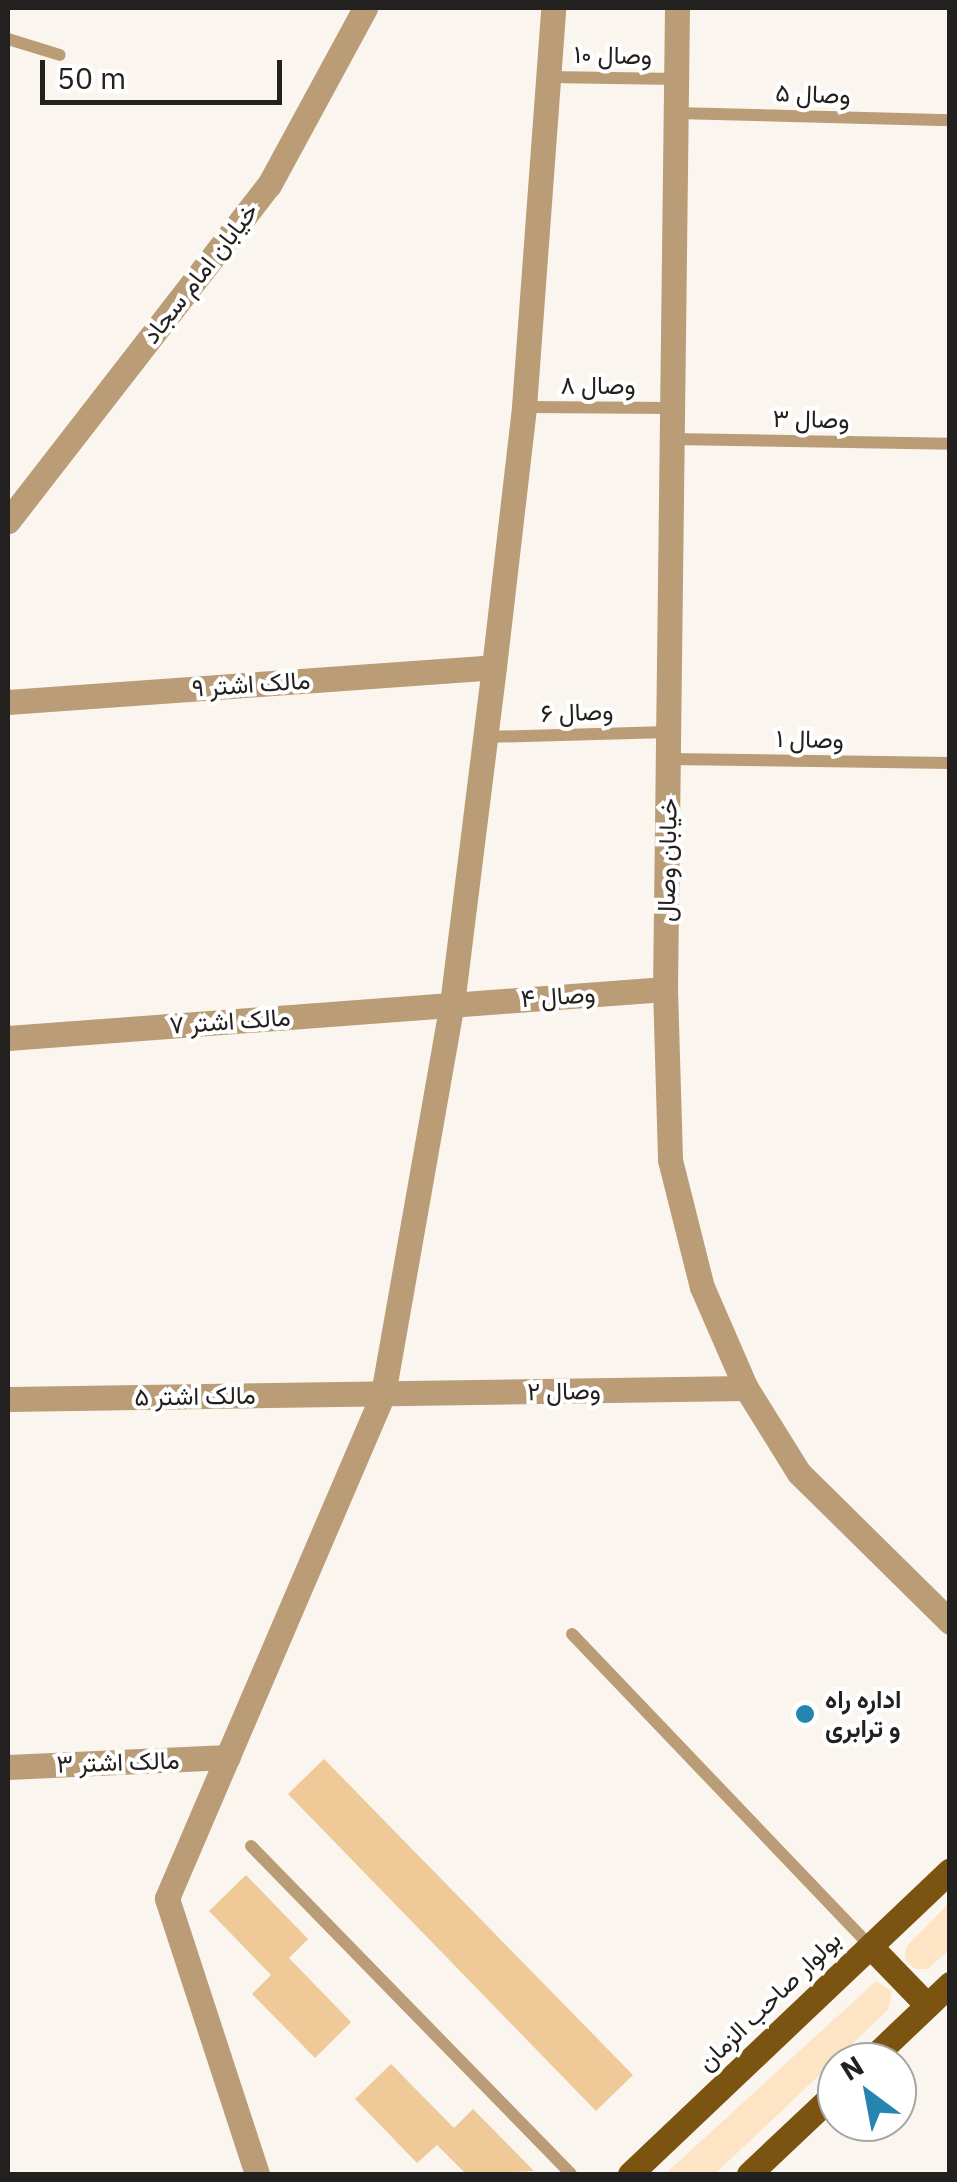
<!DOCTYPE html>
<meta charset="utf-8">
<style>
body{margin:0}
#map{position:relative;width:957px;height:2182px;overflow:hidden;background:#faf6ef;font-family:"IBM Plex Sans",Vazirmatn,sans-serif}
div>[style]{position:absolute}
.green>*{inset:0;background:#fde4c4}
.building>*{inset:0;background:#efc997}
.service>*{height:12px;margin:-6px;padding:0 6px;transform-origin:6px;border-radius:6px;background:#ba9d77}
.minor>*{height:25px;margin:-12.5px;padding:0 12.5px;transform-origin:12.5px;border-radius:12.5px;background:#ba9d77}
.tertiary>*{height:25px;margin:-12.5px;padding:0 12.5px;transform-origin:12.5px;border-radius:12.5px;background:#ba9d77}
.primary>*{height:25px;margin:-12.5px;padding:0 12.5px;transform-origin:12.5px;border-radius:12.5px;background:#7c5412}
.dots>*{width:28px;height:28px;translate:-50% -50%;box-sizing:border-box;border:5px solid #fff;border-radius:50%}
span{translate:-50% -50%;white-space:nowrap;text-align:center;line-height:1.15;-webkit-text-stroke:8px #fff;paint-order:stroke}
.street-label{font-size:25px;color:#23211f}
.poi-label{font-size:25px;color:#23211f;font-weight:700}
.left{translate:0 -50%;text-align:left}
.frame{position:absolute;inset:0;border:10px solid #23211f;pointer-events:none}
.north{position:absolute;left:817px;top:2042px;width:100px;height:100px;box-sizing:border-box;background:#fff;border:2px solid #a7a6a5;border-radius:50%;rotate:328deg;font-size:28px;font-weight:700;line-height:40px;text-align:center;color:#23211f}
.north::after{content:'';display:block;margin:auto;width:35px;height:45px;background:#2584b0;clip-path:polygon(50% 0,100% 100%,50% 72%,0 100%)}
.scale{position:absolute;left:40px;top:60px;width:242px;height:45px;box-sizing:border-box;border:5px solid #23211f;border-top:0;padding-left:12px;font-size:30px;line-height:35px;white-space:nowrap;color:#23211f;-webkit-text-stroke:8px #fff;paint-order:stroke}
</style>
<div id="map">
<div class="green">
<div style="clip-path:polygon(949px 1903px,949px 1950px,928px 1969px,915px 1969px,905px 1960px,906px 1947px)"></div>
<div style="clip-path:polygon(876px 1981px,892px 1991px,888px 2010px,715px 2174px,665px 2174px)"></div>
</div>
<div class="building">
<div style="clip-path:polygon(324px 1759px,633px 2075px,596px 2111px,288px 1794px)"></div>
<div style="clip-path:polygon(246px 1875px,308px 1939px,289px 1958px,351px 2022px,315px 2058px,252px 1994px,271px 1975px,209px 1911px)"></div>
<div style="clip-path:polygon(391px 2064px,454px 2128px,473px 2109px,534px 2171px,466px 2174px,437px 2145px,417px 2163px,355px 2099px)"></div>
</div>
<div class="service">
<div style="left:8px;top:39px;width:54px;rotate:17.1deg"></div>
<div style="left:549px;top:77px;width:127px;rotate:0.9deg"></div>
<div style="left:676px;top:113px;width:274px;rotate:1.5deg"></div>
<div style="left:524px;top:407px;width:149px;rotate:0.4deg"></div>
<div style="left:672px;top:439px;width:278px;rotate:1deg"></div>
<div style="left:486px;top:737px;width:183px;rotate:-1.6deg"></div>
<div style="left:669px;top:759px;width:281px;rotate:0.8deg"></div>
<div style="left:572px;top:1634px;width:431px;rotate:46.3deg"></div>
<div style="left:251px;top:1846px;width:458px;rotate:45.7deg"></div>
</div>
<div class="minor">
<div style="left:8px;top:702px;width:487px;rotate:-4.1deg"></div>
<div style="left:8px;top:1038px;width:659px;rotate:-4.27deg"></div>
<div style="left:8px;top:1399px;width:738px;rotate:-0.85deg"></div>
<div style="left:8px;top:1767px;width:220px;rotate:-2.6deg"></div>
<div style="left:257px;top:2174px;width:290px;rotate:-108.1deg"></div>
<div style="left:167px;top:1898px;width:548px;rotate:-66.8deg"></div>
<div style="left:383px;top:1394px;width:396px;rotate:-80deg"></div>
<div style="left:452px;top:1004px;width:340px;rotate:-82.9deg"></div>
<div style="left:494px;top:667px;width:262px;rotate:-83.4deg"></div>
<div style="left:524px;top:407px;width:400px;rotate:-85.8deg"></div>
</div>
<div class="tertiary">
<div style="left:677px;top:8px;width:981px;rotate:90.7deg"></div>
<div style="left:665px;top:989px;width:171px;rotate:88.3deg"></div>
<div style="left:670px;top:1160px;width:131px;rotate:75.9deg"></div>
<div style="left:702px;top:1287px;width:110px;rotate:66.5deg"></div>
<div style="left:746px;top:1388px;width:100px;rotate:58.1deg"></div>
<div style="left:799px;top:1473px;width:212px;rotate:44.6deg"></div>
<div style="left:8px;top:521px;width:425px;rotate:-52.2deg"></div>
<div style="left:269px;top:185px;width:201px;rotate:-61.5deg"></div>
</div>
<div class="primary">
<div style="left:870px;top:1946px;width:82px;rotate:46deg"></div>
<div style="left:868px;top:2062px;width:113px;rotate:-43.6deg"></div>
<div style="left:630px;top:2174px;width:441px;rotate:-43.5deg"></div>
<div style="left:749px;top:2174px;width:121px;rotate:-43.3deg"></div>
</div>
<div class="dots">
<div style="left:805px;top:1714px;background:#2584b0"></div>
</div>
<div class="street-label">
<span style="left:613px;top:55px;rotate:1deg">وصال ۱۰</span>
<span style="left:813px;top:94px;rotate:2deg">وصال ۵</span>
<span style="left:200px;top:273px;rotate:-52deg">خیابان امام سجاد</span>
<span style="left:598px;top:385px">وصال ۸</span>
<span style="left:811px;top:419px;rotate:1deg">وصال ۳</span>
<span style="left:251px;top:684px;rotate:-4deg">مالک اشتر ۹</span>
<span style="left:577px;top:712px;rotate:-2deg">وصال ۶</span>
<span style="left:810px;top:739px;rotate:1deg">وصال ۱</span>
<span style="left:667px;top:860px;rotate:-89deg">خیابان وصال</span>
<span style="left:558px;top:996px;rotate:-4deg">وصال ۴</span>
<span style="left:230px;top:1021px;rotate:-4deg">مالک اشتر ۷</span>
<span style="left:564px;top:1391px;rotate:-1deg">وصال ۲</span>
<span style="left:195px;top:1396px;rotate:-1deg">مالک اشتر ۵</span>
<span style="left:118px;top:1762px;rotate:-2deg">مالک اشتر ۳</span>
<span style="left:769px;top:2001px;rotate:-44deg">بولوار صاحب الزمان</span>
</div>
<div class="poi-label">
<span class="left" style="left:825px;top:1714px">اداره راه<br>و ترابری</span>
</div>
<div class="frame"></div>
<div class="north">N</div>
<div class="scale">50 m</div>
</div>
